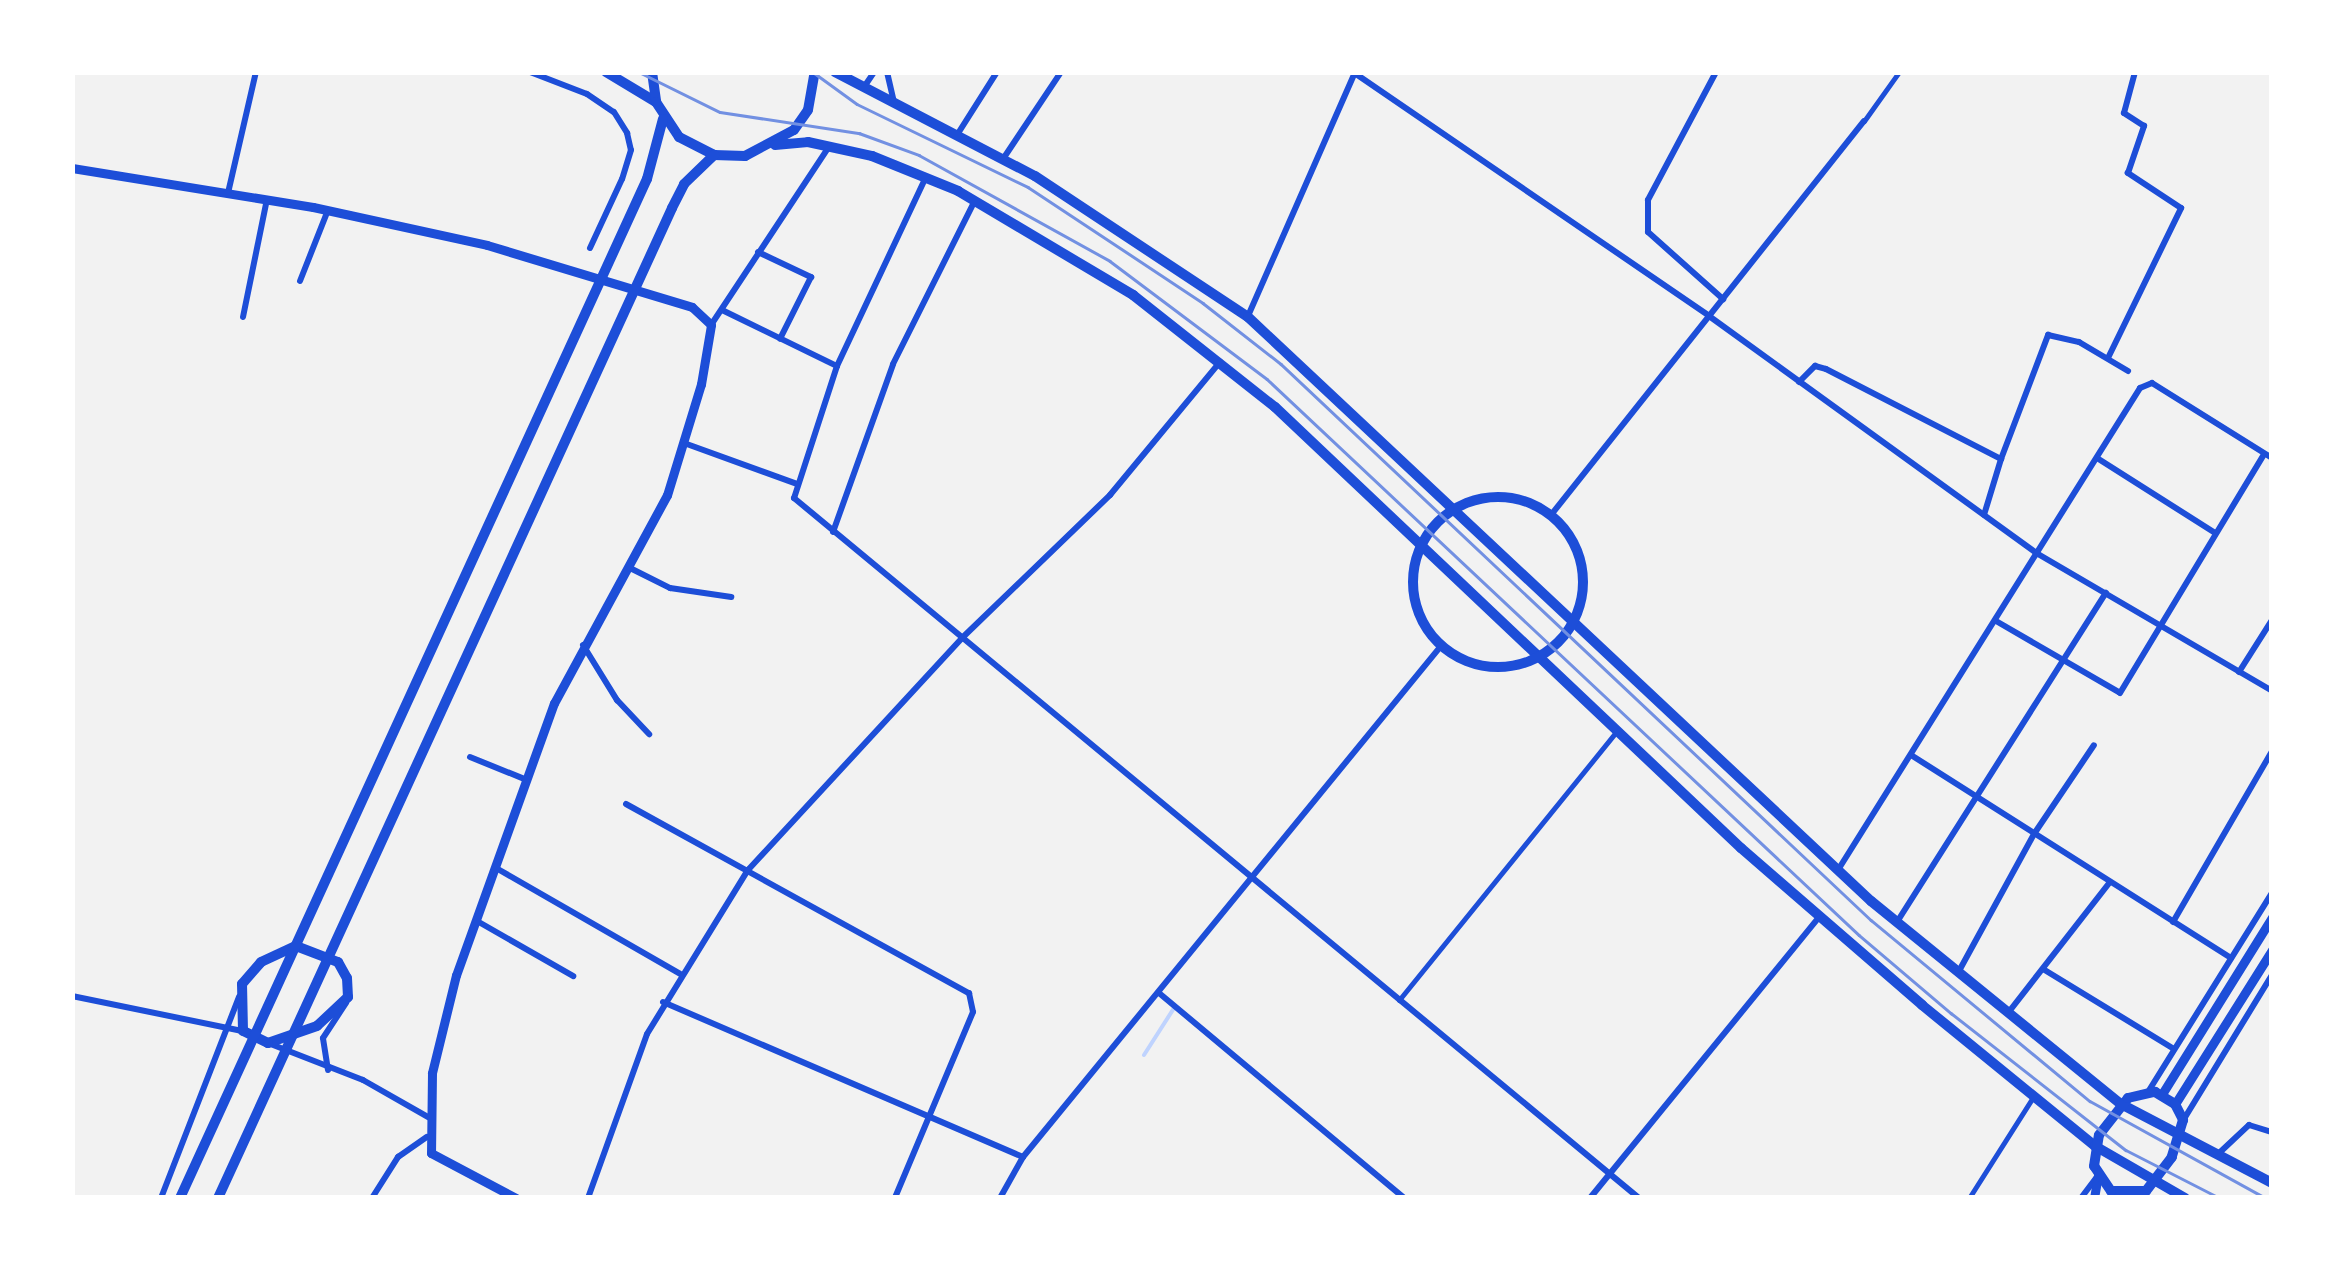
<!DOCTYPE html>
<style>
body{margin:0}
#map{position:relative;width:2344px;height:1270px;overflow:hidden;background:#f2f2f2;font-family:"Work Sans",sans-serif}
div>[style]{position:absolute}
.stream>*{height:4px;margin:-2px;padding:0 2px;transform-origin:2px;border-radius:2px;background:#bfd3fe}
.pedestrian>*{height:5px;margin:-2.5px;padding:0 2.5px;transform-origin:2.5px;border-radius:2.5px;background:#1d4ed8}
.minor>*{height:6px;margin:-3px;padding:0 3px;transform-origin:3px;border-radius:3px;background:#1d4ed8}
.tertiary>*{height:9px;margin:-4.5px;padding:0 4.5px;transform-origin:4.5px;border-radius:4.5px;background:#1d4ed8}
.secondary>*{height:9px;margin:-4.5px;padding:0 4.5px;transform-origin:4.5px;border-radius:4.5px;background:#1d4ed8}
.primary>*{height:10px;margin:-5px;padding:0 5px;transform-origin:5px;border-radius:5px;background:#1d4ed8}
.primary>.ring{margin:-5px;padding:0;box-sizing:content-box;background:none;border:10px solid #1d4ed8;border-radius:50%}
.tram>*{height:2.5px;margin:-1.25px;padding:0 1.25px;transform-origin:1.25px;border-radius:1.25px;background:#7290e2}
span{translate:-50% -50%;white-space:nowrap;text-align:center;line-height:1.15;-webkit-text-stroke:10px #fff;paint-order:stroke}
.frame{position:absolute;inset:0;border:75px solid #fff;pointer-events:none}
</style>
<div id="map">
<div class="stream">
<div style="left:1144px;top:1055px;width:56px;rotate:-57.4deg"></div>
</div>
<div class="pedestrian">
<div style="left:1864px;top:121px;width:60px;rotate:-54.5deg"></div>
<div style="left:1399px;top:1000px;width:343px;rotate:-51deg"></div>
<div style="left:1969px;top:1198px;width:120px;rotate:-57.6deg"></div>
</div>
<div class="minor">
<div style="left:530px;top:72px;width:61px;rotate:21.1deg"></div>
<div style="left:587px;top:94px;width:32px;rotate:34deg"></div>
<div style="left:614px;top:112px;width:25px;rotate:58deg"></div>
<div style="left:627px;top:133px;width:17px;rotate:77deg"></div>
<div style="left:631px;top:150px;width:30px;rotate:107deg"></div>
<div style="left:622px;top:179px;width:76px;rotate:114.9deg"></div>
<div style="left:887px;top:72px;width:32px;rotate:77deg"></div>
<div style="left:1353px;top:72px;width:432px;rotate:34.4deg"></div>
<div style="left:1709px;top:316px;width:406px;rotate:35.9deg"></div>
<div style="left:2038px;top:554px;width:271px;rotate:30.3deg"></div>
<div style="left:1716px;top:72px;width:145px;rotate:118deg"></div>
<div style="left:1648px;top:200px;width:32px;rotate:90deg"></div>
<div style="left:1648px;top:232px;width:101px;rotate:41.8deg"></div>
<div style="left:864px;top:87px;width:18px;rotate:-56deg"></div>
<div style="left:957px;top:135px;width:75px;rotate:-57.6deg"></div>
<div style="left:1003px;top:159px;width:105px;rotate:-56.3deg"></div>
<div style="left:925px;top:179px;width:207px;rotate:115.2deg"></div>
<div style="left:837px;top:366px;width:139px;rotate:108deg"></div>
<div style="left:794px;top:498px;width:1097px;rotate:39.64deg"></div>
<div style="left:228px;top:193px;width:124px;rotate:-77deg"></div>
<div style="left:758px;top:252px;width:59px;rotate:25.3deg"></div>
<div style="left:811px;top:277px;width:69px;rotate:116.6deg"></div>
<div style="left:300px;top:281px;width:76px;rotate:-68.5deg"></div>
<div style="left:722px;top:310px;width:128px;rotate:26deg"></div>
<div style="left:1248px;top:316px;width:266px;rotate:-66.3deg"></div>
<div style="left:243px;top:317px;width:120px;rotate:-78.5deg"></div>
<div style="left:711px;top:325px;width:212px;rotate:-56.5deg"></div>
<div style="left:2108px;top:358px;width:167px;rotate:-64deg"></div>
<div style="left:2181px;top:208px;width:64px;rotate:-146.6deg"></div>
<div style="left:2128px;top:173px;width:50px;rotate:-71.2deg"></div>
<div style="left:2144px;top:126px;width:24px;rotate:-147deg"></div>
<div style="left:2124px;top:113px;width:42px;rotate:-75deg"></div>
<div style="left:1799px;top:382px;width:23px;rotate:-45deg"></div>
<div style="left:1815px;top:366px;width:11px;rotate:15deg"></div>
<div style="left:1826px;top:369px;width:197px;rotate:27.2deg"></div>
<div style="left:2001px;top:459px;width:133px;rotate:-69.2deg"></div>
<div style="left:2048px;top:335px;width:32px;rotate:13deg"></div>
<div style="left:2079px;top:342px;width:57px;rotate:30.6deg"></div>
<div style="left:684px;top:443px;width:120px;rotate:19.9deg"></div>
<div style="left:2097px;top:458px;width:140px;rotate:32.4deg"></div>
<div style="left:1551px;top:515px;width:503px;rotate:-51.54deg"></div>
<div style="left:1984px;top:515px;width:59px;rotate:-73.1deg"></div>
<div style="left:833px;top:532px;width:178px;rotate:-70.3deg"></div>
<div style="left:893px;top:364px;width:183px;rotate:-63.4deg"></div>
<div style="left:630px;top:568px;width:45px;rotate:26.6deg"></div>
<div style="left:670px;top:588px;width:62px;rotate:8.4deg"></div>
<div style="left:1996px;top:621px;width:143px;rotate:30.1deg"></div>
<div style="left:2120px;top:693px;width:279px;rotate:-58.9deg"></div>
<div style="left:583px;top:645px;width:65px;rotate:58.3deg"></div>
<div style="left:617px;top:700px;width:47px;rotate:46.7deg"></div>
<div style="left:2239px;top:672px;width:62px;rotate:-57.6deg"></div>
<div style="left:1911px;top:755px;width:379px;rotate:32.4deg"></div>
<div style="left:470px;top:757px;width:61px;rotate:22deg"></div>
<div style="left:626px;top:804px;width:392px;rotate:28.9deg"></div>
<div style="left:969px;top:993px;width:19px;rotate:78deg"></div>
<div style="left:973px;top:1012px;width:202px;rotate:112.8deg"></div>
<div style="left:496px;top:868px;width:212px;rotate:29.9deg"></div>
<div style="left:1838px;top:870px;width:569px;rotate:-57.93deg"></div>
<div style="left:2140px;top:388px;width:13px;rotate:-23deg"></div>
<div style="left:2152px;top:383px;width:142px;rotate:32deg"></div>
<div style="left:477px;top:921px;width:111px;rotate:29.8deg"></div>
<div style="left:1897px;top:922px;width:390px;rotate:-57.6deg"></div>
<div style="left:2173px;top:922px;width:198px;rotate:-59.9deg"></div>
<div style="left:2043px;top:969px;width:153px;rotate:31.4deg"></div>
<div style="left:1959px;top:971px;width:156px;rotate:-61.3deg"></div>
<div style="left:2034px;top:834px;width:107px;rotate:-56deg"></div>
<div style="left:1159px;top:993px;width:319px;rotate:39.9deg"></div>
<div style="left:72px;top:996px;width:175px;rotate:11.6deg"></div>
<div style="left:663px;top:1002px;width:392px;rotate:23.3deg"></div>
<div style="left:2008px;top:1013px;width:166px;rotate:-52.1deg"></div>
<div style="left:268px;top:1043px;width:102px;rotate:21.3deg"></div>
<div style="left:363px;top:1080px;width:75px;rotate:29.6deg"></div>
<div style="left:328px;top:1070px;width:32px;rotate:-99deg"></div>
<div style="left:323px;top:1038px;width:42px;rotate:-56.7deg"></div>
<div style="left:2148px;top:1092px;width:234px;rotate:-58.1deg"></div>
<div style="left:2184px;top:1119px;width:169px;rotate:-58.6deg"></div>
<div style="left:2217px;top:1155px;width:44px;rotate:-43.2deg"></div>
<div style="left:2249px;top:1125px;width:24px;rotate:17deg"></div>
<div style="left:161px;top:1198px;width:216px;rotate:-68.8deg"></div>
<div style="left:372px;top:1198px;width:49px;rotate:-57.6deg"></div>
<div style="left:398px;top:1157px;width:35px;rotate:-35deg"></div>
<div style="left:588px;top:1198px;width:174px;rotate:-70.2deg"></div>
<div style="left:647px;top:1034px;width:193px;rotate:-58.4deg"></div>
<div style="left:748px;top:870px;width:316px;rotate:-47.3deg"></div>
<div style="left:962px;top:638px;width:206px;rotate:-44deg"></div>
<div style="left:1110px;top:495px;width:173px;rotate:-50.4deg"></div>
<div style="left:1000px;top:1198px;width:47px;rotate:-60.7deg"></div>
<div style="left:1023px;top:1157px;width:660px;rotate:-50.72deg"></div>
<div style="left:1590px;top:1198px;width:362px;rotate:-50.8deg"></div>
<div style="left:1896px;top:1198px;width:11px"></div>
<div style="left:2081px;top:1198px;width:26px;rotate:-53deg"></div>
</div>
<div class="tertiary">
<div style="left:72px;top:168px;width:244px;rotate:9.2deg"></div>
<div style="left:313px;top:207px;width:178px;rotate:12.3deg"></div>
<div style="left:487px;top:245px;width:214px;rotate:16.8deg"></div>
<div style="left:692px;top:307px;width:26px;rotate:43deg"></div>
<div style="left:711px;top:325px;width:60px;rotate:99.6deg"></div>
<div style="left:701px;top:384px;width:116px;rotate:107deg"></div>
<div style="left:667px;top:495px;width:237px;rotate:118.5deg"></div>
<div style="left:554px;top:703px;width:289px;rotate:109.8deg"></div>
<div style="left:456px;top:975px;width:101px;rotate:103.8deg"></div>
<div style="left:432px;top:1073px;width:80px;rotate:90.7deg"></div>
<div style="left:431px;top:1153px;width:96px;rotate:27.9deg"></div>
</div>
<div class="secondary">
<div style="left:2162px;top:1094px;width:208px;rotate:-58.1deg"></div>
<div style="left:2175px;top:1104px;width:182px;rotate:-57.8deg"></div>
<div style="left:2094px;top:1198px;width:22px;rotate:-80deg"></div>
</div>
<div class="primary">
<div style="left:606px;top:72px;width:58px;rotate:31deg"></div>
<div style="left:652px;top:72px;width:30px;rotate:82deg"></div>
<div style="left:656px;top:102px;width:42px;rotate:56.7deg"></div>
<div style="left:679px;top:137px;width:39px;rotate:27deg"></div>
<div style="left:714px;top:155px;width:31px;rotate:2deg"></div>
<div style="left:745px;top:156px;width:55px;rotate:-28deg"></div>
<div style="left:794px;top:130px;width:24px;rotate:-55deg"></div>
<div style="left:808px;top:110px;width:39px;rotate:-80deg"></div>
<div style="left:835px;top:72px;width:225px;rotate:27.5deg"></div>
<div style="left:1035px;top:176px;width:255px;rotate:33.5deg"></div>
<div style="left:1248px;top:317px;width:854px;rotate:43.15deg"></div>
<div style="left:1871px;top:901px;width:322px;rotate:39.1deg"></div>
<div style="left:2121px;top:1104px;width:170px;rotate:27.6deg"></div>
<div style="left:775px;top:145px;width:33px;rotate:-5deg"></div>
<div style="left:808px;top:142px;width:66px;rotate:12.3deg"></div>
<div style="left:872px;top:156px;width:93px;rotate:22.1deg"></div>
<div style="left:958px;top:191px;width:204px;rotate:30.7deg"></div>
<div style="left:1133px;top:295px;width:181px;rotate:38.3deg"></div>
<div style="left:1275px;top:407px;width:642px;rotate:43.42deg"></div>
<div style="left:1741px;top:848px;width:240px;rotate:40.9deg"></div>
<div style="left:1922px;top:1005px;width:223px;rotate:39.2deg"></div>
<div style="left:2095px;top:1146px;width:104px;rotate:30deg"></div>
<div class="ring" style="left:1413px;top:497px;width:160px;height:160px"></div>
<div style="left:296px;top:946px;width:45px;rotate:20.9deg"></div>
<div style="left:338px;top:962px;width:18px;rotate:61deg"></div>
<div style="left:347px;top:978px;width:19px;rotate:87deg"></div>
<div style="left:348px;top:997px;width:42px;rotate:136.9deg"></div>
<div style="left:317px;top:1026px;width:52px;rotate:160.9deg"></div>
<div style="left:268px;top:1043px;width:28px;rotate:-154deg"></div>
<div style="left:243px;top:1031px;width:47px;rotate:-91.2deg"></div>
<div style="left:242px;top:984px;width:29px;rotate:-49deg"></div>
<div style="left:261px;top:962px;width:38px;rotate:-25deg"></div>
<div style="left:2155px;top:1092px;width:23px;rotate:31deg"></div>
<div style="left:2175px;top:1104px;width:18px;rotate:63deg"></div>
<div style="left:2183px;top:1120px;width:39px;rotate:107deg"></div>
<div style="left:2172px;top:1157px;width:43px;rotate:127.4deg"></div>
<div style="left:2146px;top:1191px;width:35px;rotate:180deg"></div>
<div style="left:2111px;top:1191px;width:30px;rotate:-124deg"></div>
<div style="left:2094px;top:1166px;width:31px;rotate:-81deg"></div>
<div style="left:2099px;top:1135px;width:47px;rotate:-51.9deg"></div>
<div style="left:2128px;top:1098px;width:28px;rotate:-13deg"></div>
<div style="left:180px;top:1198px;width:1121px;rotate:-65.38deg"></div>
<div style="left:647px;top:179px;width:62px;rotate:-75.1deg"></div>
<div style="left:218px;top:1198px;width:1089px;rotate:-65.36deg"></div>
<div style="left:672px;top:208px;width:27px;rotate:-63deg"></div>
<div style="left:684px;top:184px;width:42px;rotate:-44deg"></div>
</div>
<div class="tram">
<div style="left:639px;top:72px;width:90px;rotate:26.3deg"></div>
<div style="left:720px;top:112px;width:141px;rotate:8.6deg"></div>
<div style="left:859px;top:133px;width:64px;rotate:20.1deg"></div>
<div style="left:919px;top:155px;width:218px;rotate:29deg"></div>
<div style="left:1110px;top:261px;width:196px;rotate:36.9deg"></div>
<div style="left:1267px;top:379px;width:812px;rotate:43.2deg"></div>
<div style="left:1859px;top:935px;width:121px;rotate:40.3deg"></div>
<div style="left:1951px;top:1013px;width:222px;rotate:38.1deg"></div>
<div style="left:2126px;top:1150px;width:106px;rotate:27.1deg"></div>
<div style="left:813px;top:72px;width:54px;rotate:36deg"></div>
<div style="left:857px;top:104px;width:190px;rotate:25.9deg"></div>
<div style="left:1028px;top:187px;width:210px;rotate:33.5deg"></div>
<div style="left:1203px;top:303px;width:99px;rotate:38deg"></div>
<div style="left:1281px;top:364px;width:811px;rotate:43.3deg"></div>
<div style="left:1871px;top:920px;width:284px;rotate:39.6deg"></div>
<div style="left:2090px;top:1101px;width:201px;rotate:28.9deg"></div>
</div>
<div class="frame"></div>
</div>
